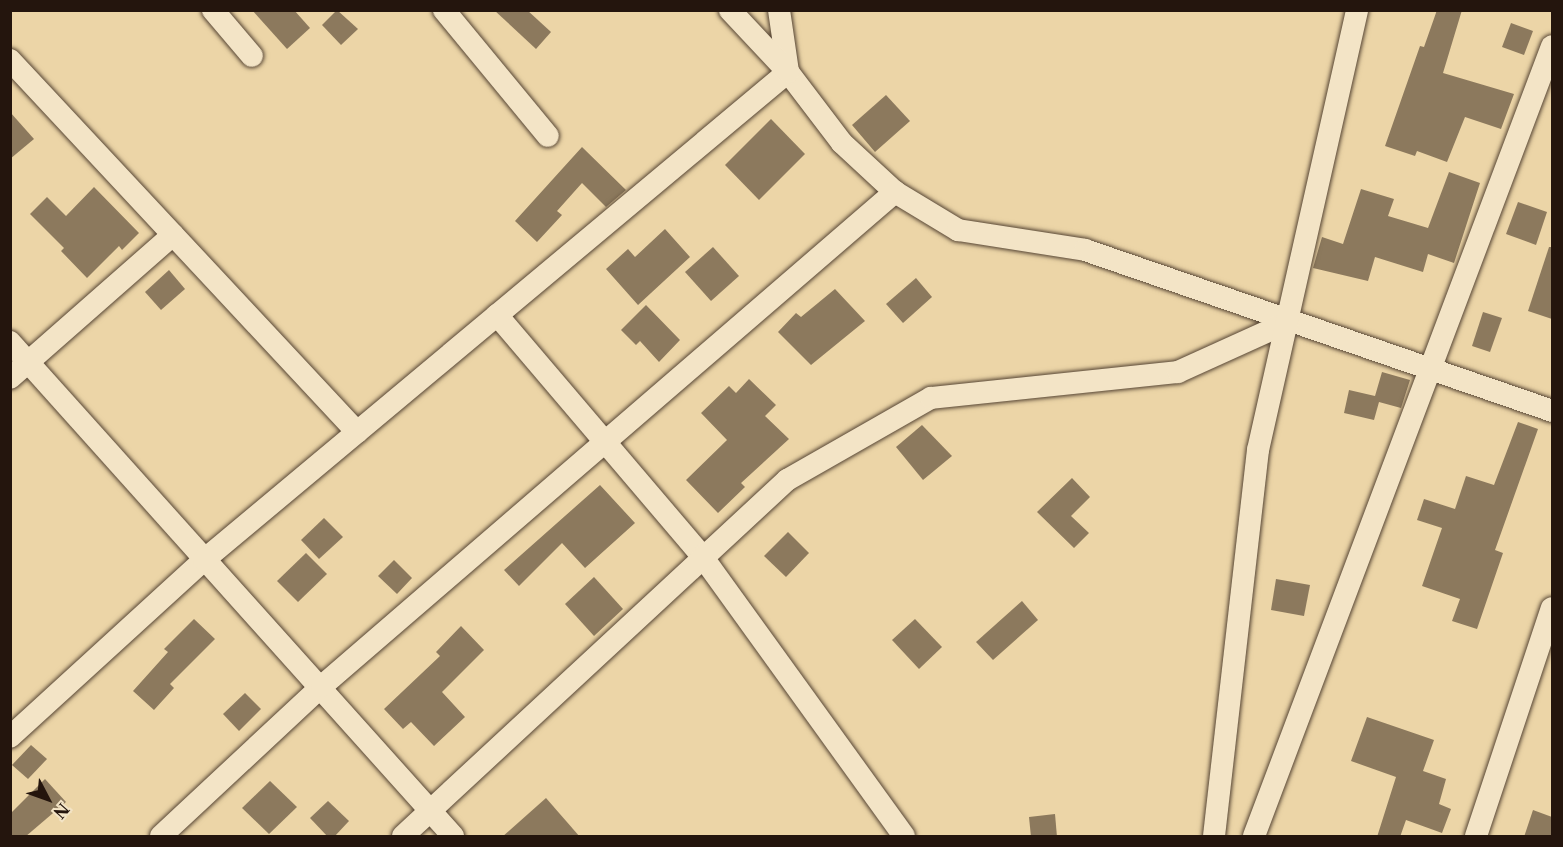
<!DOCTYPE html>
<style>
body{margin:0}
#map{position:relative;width:1563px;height:847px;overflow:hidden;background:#ecd5a7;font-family:"Libre Caslon Text",serif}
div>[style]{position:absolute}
.building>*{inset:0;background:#8c795d}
.roads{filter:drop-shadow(0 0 2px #564534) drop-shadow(0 0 2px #564534)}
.minor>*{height:22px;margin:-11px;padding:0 11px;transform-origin:11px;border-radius:11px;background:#f3e4c6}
span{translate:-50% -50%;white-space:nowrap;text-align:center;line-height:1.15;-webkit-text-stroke:4.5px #f3e4c6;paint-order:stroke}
.frame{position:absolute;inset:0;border:12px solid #24150d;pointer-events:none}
.north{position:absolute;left:18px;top:769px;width:60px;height:60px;-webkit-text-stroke:4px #f3e4c6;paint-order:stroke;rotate:131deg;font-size:16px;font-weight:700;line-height:24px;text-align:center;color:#24150d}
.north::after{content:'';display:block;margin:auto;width:21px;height:27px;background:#24150d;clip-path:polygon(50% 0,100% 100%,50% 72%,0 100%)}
</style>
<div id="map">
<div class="building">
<div style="clip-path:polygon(252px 10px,294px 10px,310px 28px,287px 49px)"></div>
<div style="clip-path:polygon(337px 10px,358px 29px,341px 45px,322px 25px)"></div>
<div style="clip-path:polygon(494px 10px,527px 10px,551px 32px,536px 49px)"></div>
<div style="clip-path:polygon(1437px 10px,1462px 10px,1443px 73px,1514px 94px,1501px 129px,1465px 117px,1447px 162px,1417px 151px,1415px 156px,1385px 146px,1420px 46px,1424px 47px)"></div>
<div style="clip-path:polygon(1511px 23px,1533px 31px,1524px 55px,1502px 47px)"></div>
<div style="clip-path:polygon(886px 95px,910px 121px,875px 152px,852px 125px)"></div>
<div style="clip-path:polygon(10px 112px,34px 139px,10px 159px)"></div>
<div style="clip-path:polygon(771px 119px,805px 154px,759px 200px,725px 165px)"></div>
<div style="clip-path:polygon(582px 147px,626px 190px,606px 207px,582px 183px,557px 211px,562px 215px,537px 242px,515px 221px)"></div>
<div style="clip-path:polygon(1449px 172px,1480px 183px,1454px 263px,1428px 254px,1423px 272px,1375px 257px,1368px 281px,1313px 268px,1322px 237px,1343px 244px,1361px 189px,1394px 199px,1388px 216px,1428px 228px)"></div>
<div style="clip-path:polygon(94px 187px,139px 233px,122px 250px,119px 246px,87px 278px,61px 251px,64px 248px,30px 214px,47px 197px,66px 216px)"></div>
<div style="clip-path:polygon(1518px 202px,1547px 212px,1536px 245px,1506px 234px)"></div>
<div style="clip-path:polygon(665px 229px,690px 257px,638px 305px,606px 269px,628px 249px,635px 257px)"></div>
<div style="clip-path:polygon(713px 247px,739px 276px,711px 301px,685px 272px)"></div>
<div style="clip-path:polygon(1549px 247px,1552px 247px,1552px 319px,1528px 311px)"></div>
<div style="clip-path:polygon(169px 270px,185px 289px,161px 310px,145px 292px)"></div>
<div style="clip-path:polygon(916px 278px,932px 297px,903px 323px,886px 304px)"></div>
<div style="clip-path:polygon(835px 289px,865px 321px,811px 365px,778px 332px,796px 313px,801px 317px)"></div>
<div style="clip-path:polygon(646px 305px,680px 340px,659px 362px,640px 341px,636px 345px,621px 330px)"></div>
<div style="clip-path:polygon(1483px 312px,1502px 318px,1490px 352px,1472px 346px)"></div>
<div style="clip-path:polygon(1382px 372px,1410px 380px,1401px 408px,1379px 402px,1374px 420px,1344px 413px,1349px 390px,1375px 396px)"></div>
<div style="clip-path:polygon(749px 379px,776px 405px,765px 416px,789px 439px,741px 483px,745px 487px,718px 513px,686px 480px,727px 440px,701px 413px,729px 386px,736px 393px)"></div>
<div style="clip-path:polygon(1518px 422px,1538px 429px,1495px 550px,1503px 553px,1477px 629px,1452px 621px,1460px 599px,1422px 586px,1442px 528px,1417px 520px,1424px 499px,1455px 509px,1466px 476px,1494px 485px)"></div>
<div style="clip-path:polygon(922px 425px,952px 456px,923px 480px,896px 447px)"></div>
<div style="clip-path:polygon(1072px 478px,1090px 497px,1071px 516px,1089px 533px,1074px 548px,1037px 512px)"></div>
<div style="clip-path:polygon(600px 485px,635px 523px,585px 568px,562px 543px,519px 586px,504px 570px)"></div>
<div style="clip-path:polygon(324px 518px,343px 537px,319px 559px,301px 540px)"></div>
<div style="clip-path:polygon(788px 532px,809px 553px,786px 577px,764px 556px)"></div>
<div style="clip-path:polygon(306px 553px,327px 574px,298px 602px,277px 581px)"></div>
<div style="clip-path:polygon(394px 560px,412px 578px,397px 594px,378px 576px)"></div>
<div style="clip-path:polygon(594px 577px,623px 609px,594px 636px,565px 604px)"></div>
<div style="clip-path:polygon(1276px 579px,1310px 585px,1304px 616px,1271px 610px)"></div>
<div style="clip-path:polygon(1022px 601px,1038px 620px,993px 660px,976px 642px)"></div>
<div style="clip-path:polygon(194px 619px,215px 639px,170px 684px,174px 688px,154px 710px,133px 691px,168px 652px,164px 649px)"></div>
<div style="clip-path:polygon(915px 619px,942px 647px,919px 669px,892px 640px)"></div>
<div style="clip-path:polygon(461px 626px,484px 650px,442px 692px,465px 717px,434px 746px,411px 722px,403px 729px,384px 709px,440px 656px,436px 652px)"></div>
<div style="clip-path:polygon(245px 693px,261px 709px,239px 731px,223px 714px)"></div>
<div style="clip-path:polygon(1367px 717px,1434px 740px,1423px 771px,1446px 779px,1439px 804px,1451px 809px,1442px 833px,1406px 820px,1400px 837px,1377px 837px,1396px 777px,1351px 761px)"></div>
<div style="clip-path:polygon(31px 745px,47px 759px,28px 779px,12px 765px)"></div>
<div style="clip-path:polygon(45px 779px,66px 802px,25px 837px,10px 837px,10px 814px)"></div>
<div style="clip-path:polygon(270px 781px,297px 807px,269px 834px,242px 808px)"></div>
<div style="clip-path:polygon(546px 798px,580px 837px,502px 837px)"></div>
<div style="clip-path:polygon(328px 801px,349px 821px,334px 837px,328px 837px,310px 818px)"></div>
<div style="clip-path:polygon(1533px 810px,1552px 817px,1552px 837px,1524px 837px)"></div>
<div style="clip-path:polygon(1055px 814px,1057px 837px,1031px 837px,1029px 817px)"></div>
</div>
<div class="roads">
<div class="minor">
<div style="left:213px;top:10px;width:60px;rotate:49.7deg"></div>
<div style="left:444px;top:10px;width:163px;rotate:50.5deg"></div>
<div style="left:779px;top:10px;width:63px;rotate:81.7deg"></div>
<div style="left:788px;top:72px;width:89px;rotate:52.7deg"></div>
<div style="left:842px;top:143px;width:72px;rotate:42.8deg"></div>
<div style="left:895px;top:192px;width:74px;rotate:31.1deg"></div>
<div style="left:958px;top:230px;width:129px;rotate:8.9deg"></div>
<div style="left:1085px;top:250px;width:494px;rotate:19deg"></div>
<div style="left:10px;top:60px;width:509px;rotate:46.99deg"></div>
<div style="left:497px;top:315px;width:316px;rotate:49.6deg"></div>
<div style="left:702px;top:556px;width:345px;rotate:54.2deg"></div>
<div style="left:10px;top:342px;width:664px;rotate:48.12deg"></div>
<div style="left:10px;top:378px;width:217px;rotate:-41.3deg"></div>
<div style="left:10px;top:737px;width:263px;rotate:-42.4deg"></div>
<div style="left:204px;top:560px;width:761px;rotate:-39.88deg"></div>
<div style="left:788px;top:72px;width:85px;rotate:-133.1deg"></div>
<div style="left:161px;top:836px;width:220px;rotate:-43deg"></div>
<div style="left:322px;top:686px;width:757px;rotate:-40.77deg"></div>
<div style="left:403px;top:836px;width:524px;rotate:-42.83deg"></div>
<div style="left:787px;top:480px;width:166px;rotate:-29.7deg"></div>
<div style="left:931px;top:398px;width:248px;rotate:-6deg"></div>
<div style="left:1178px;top:372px;width:121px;rotate:-24.4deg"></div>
<div style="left:1214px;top:836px;width:388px;rotate:-83.5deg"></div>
<div style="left:1258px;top:450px;width:451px;rotate:-77.3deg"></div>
<div style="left:1254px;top:836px;width:844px;rotate:-69.33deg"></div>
<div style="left:1476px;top:836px;width:240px;rotate:-71.6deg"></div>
</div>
</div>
<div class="frame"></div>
<div class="north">N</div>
</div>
